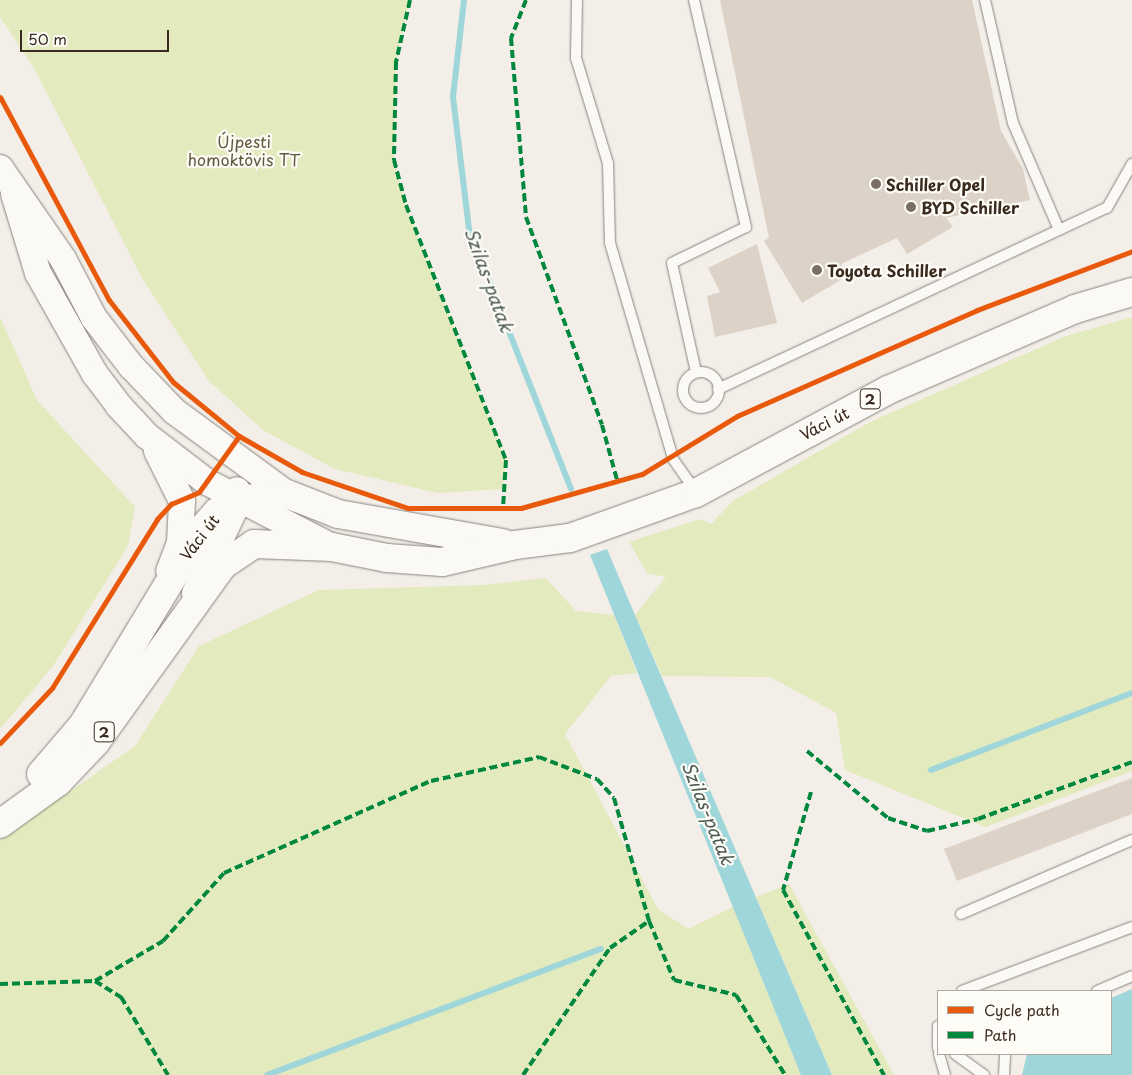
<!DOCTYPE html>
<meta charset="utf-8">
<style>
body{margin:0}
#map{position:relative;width:1132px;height:1075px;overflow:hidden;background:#f3eee8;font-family:"Playpen Sans",sans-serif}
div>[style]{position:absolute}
.green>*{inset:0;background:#e2eabe}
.water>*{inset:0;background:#9fd6d9}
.stream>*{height:6px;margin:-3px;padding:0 3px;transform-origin:3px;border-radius:3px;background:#9fd6d9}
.building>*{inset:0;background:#dcd2c8}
.roads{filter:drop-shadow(0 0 1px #89837e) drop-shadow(0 0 1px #89837e)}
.service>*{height:10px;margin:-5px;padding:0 5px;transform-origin:5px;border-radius:5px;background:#faf9f6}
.service>.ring{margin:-5px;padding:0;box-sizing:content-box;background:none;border:10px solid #faf9f6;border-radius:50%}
.secondary>*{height:26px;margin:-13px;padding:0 13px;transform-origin:13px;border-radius:13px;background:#faf9f6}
.primary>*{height:28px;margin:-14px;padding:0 14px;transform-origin:14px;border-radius:14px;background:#faf9f6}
.quiet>*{height:4px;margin-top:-2px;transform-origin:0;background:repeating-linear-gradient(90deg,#00873e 0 8px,transparent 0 12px)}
.cycleway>*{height:5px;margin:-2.5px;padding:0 2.5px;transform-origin:2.5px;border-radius:2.5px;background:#e8590c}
.dots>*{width:14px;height:14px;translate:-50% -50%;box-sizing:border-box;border:2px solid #fdfcf7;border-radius:50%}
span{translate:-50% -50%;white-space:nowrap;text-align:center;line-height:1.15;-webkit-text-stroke:4.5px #fdfcf7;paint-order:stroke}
.shield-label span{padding:1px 4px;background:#fdfcf7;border:1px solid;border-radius:4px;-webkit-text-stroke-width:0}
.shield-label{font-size:15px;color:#3b2a1e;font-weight:700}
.park-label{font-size:16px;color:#61593d}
.poi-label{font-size:16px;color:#3b2a1e;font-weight:700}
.left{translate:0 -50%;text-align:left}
.street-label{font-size:16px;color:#3b2a1e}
.water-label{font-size:18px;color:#4e5b54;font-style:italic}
.legend{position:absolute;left:937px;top:990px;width:175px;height:65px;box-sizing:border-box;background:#fdfcf7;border:1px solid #afa8a0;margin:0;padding:6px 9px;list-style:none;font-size:15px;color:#3b2a1e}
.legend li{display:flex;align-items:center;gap:10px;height:25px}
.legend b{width:25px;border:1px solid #afa8a0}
.scale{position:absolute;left:20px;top:30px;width:149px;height:22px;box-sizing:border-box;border:2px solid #3b2a1e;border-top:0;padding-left:6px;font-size:15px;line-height:18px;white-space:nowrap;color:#3b2a1e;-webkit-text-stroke:4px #fdfcf7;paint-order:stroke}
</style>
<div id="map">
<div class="green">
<div style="clip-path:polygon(0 0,410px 0,396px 62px,394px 160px,406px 205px,506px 460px,503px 489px,438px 493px,335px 469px,263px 430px,209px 381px,142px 278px,34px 68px,0 17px)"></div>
<div style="clip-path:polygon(0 317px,37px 400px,135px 507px,128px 546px,53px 666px,0 729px)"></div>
<div style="clip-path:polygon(1132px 317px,1132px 771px,986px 827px,845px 770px,836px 713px,770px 677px,662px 676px,635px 615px,666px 577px,647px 573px,629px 542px,700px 519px,711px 524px,733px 501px,870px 422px,1066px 336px)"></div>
<div style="clip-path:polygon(546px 578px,576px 611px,614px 615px,637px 673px,611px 676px,565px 734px,658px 909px,688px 929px,733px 907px,801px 1075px,0 1075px,0 840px,135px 746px,199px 646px,319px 590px,485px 585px)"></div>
<div style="clip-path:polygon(789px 884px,894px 1075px,832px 1075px,756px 897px)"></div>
</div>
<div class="water">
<div style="clip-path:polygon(607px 549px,635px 615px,832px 1075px,801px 1075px,590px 555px)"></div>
<div style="clip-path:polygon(1132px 989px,1132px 1075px,1022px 1075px,1027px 1054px,1111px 1054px,1111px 998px)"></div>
</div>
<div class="stream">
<div style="left:464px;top:0;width:98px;rotate:96.5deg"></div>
<div style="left:453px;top:97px;width:134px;rotate:83.1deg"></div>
<div style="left:469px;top:230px;width:278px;rotate:68.5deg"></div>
<div style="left:931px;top:770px;width:215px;rotate:-21deg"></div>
<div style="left:267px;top:1075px;width:357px;rotate:-20.7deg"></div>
</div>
<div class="building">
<div style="clip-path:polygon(720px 0,972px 0,1001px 131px,1023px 169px,1030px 200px,946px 218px,953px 227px,907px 254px,897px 238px,841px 264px,849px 275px,802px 303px,764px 241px,769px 238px)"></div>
<div style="clip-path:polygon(757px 244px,777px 323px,715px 337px,707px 296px,720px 292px,708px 268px)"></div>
<div style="clip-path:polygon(1132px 778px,1132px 814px,957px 881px,944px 849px)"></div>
</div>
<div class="roads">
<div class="service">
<div style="left:577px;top:0;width:58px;rotate:91deg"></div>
<div style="left:576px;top:58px;width:110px;rotate:73.1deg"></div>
<div style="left:608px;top:163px;width:80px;rotate:88.6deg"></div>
<div style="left:610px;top:243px;width:225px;rotate:73.7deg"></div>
<div style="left:673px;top:459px;width:39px;rotate:55deg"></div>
<div style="left:694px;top:0;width:233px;rotate:77.1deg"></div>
<div style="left:746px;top:227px;width:82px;rotate:154.1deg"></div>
<div style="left:672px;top:263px;width:112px;rotate:77.6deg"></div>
<div style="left:985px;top:0;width:126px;rotate:77.2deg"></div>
<div style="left:1013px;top:123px;width:116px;rotate:66.7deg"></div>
<div class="ring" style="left:683px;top:372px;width:26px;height:26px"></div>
<div style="left:718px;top:389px;width:429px;rotate:-25deg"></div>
<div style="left:1107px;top:208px;width:51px;rotate:-60.4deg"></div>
<div style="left:961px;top:914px;width:186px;rotate:-23.4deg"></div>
<div style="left:962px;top:991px;width:182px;rotate:-20.6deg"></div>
<div style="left:1097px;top:991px;width:38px;rotate:-23deg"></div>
<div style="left:938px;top:1026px;width:22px;rotate:90deg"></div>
<div style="left:939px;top:1054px;width:22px;rotate:74deg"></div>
<div style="left:955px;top:1054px;width:36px;rotate:36deg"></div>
<div style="left:1004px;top:1075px;width:21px;rotate:-87deg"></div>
</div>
<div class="secondary">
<div style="left:0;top:168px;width:111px;rotate:55.3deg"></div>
<div style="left:63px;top:259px;width:67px;rotate:62.3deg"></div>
<div style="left:94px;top:318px;width:61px;rotate:52.4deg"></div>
<div style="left:131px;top:366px;width:62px;rotate:46.3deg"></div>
<div style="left:174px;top:411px;width:140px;rotate:36.3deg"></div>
<div style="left:14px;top:194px;width:83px;rotate:73.1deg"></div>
<div style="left:38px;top:273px;width:116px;rotate:60.6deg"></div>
<div style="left:95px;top:374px;width:39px;rotate:53deg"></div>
<div style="left:118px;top:405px;width:42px;rotate:46.9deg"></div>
<div style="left:147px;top:436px;width:76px;rotate:37.5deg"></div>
<div style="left:207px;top:482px;width:141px;rotate:27.5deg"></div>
<div style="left:157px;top:451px;width:56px;rotate:63.4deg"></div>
<div style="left:182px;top:501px;width:42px;rotate:92.7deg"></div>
<div style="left:180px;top:543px;width:30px;rotate:111deg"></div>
<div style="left:195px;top:593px;width:103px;rotate:-64.7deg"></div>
<div style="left:239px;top:500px;width:10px;rotate:-101deg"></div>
</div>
<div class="primary">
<div style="left:41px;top:774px;width:65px;rotate:-49.4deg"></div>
<div style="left:83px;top:725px;width:228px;rotate:-58.8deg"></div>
<div style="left:201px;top:530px;width:24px;rotate:-48deg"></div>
<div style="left:217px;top:512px;width:25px;rotate:-29deg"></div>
<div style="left:239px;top:500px;width:48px;rotate:-7.1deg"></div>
<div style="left:287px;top:494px;width:55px;rotate:21.4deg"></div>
<div style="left:338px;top:514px;width:167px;rotate:10deg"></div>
<div style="left:0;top:824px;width:72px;rotate:-35.9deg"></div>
<div style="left:58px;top:782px;width:54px;rotate:-46.5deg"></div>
<div style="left:95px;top:743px;width:219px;rotate:-54.3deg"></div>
<div style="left:223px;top:565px;width:37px;rotate:-34deg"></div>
<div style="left:254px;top:544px;width:78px;rotate:2.2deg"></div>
<div style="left:332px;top:547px;width:56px;rotate:11.3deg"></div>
<div style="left:387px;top:558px;width:55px;rotate:4.2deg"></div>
<div style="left:442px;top:562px;width:75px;rotate:-13.1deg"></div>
<div style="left:515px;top:545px;width:55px;rotate:-7.3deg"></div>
<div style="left:570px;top:538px;width:134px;rotate:-19.7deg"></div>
<div style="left:696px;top:493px;width:218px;rotate:-28.2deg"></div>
<div style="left:888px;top:390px;width:204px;rotate:-23.4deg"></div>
<div style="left:1075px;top:309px;width:59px;rotate:-16.6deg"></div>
</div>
</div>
<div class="quiet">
<div style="left:410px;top:0;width:64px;rotate:102.7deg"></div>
<div style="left:396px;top:62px;width:98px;rotate:91.2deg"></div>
<div style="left:394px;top:160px;width:47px;rotate:75.1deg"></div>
<div style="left:406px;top:205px;width:274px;rotate:68.6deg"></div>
<div style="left:506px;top:460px;width:48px;rotate:93.6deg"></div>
<div style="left:526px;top:0;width:41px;rotate:111.5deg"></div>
<div style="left:511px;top:38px;width:180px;rotate:85.2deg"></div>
<div style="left:526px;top:217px;width:221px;rotate:69.9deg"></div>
<div style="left:602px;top:425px;width:57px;rotate:74.7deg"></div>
<div style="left:807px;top:751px;width:105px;rotate:39.6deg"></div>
<div style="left:888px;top:818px;width:41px;rotate:18.4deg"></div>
<div style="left:927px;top:831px;width:52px;rotate:-13.2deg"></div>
<div style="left:978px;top:819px;width:164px;rotate:-20.3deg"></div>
<div style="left:811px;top:792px;width:102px;rotate:105.9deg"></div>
<div style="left:783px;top:890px;width:211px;rotate:61.4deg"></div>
<div style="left:95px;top:981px;width:79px;rotate:-30.5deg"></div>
<div style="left:163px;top:941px;width:91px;rotate:-48.1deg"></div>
<div style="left:224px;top:873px;width:227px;rotate:-24deg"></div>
<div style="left:431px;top:781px;width:111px;rotate:-12.5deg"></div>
<div style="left:539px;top:757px;width:62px;rotate:20.8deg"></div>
<div style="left:597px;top:779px;width:25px;rotate:48deg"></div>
<div style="left:614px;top:798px;width:128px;rotate:74.1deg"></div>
<div style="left:0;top:984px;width:95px;rotate:-1.8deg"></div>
<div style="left:95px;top:981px;width:31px;rotate:32deg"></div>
<div style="left:121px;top:997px;width:91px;rotate:58.9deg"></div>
<div style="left:523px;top:1075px;width:154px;rotate:-55.6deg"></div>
<div style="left:610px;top:948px;width:47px;rotate:-34.7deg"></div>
<div style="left:649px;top:921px;width:64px;rotate:67deg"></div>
<div style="left:674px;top:980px;width:64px;rotate:13.6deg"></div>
<div style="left:736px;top:995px;width:94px;rotate:58.5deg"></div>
</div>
<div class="cycleway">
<div style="left:0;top:97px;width:230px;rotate:61.8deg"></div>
<div style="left:109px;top:300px;width:104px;rotate:52deg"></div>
<div style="left:173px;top:382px;width:85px;rotate:39.3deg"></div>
<div style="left:239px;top:436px;width:73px;rotate:29.7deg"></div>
<div style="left:302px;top:472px;width:112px;rotate:18.8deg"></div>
<div style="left:408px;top:508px;width:113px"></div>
<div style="left:521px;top:508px;width:126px;rotate:-15.7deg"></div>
<div style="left:642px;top:474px;width:111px;rotate:-31.4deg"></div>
<div style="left:737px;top:416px;width:262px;rotate:-23.8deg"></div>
<div style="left:977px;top:310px;width:166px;rotate:-20.8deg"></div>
<div style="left:0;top:743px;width:76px;rotate:-46.6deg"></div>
<div style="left:52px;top:688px;width:199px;rotate:-58.1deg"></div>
<div style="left:157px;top:519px;width:21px;rotate:-47deg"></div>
<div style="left:171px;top:504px;width:30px;rotate:-23deg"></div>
<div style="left:199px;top:492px;width:69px;rotate:-54.5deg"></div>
</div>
<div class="dots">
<div style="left:876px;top:184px;background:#7b6f65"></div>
<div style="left:911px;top:207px;background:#7b6f65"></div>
<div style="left:817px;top:270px;background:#7b6f65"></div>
</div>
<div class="shield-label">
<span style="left:870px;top:399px">2</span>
<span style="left:104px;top:732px">2</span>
</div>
<div class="park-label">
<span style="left:244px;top:150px">Újpesti<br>homoktövis TT</span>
</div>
<div class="poi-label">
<span class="left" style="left:886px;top:184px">Schiller Opel</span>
<span class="left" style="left:921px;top:207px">BYD Schiller</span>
<span class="left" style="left:827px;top:270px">Toyota Schiller</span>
</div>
<div class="street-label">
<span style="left:824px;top:423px;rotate:-27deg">Váci út</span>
<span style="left:199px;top:537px;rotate:-52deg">Váci út</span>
</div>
<div class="water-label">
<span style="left:489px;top:280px;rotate:70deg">Szilas-patak</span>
<span style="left:708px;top:813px;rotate:68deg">Szilas-patak</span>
</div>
<ul class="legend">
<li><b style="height:6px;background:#e8590c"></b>Cycle path</li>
<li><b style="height:6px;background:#00873e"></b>Path</li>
</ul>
<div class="scale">50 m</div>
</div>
